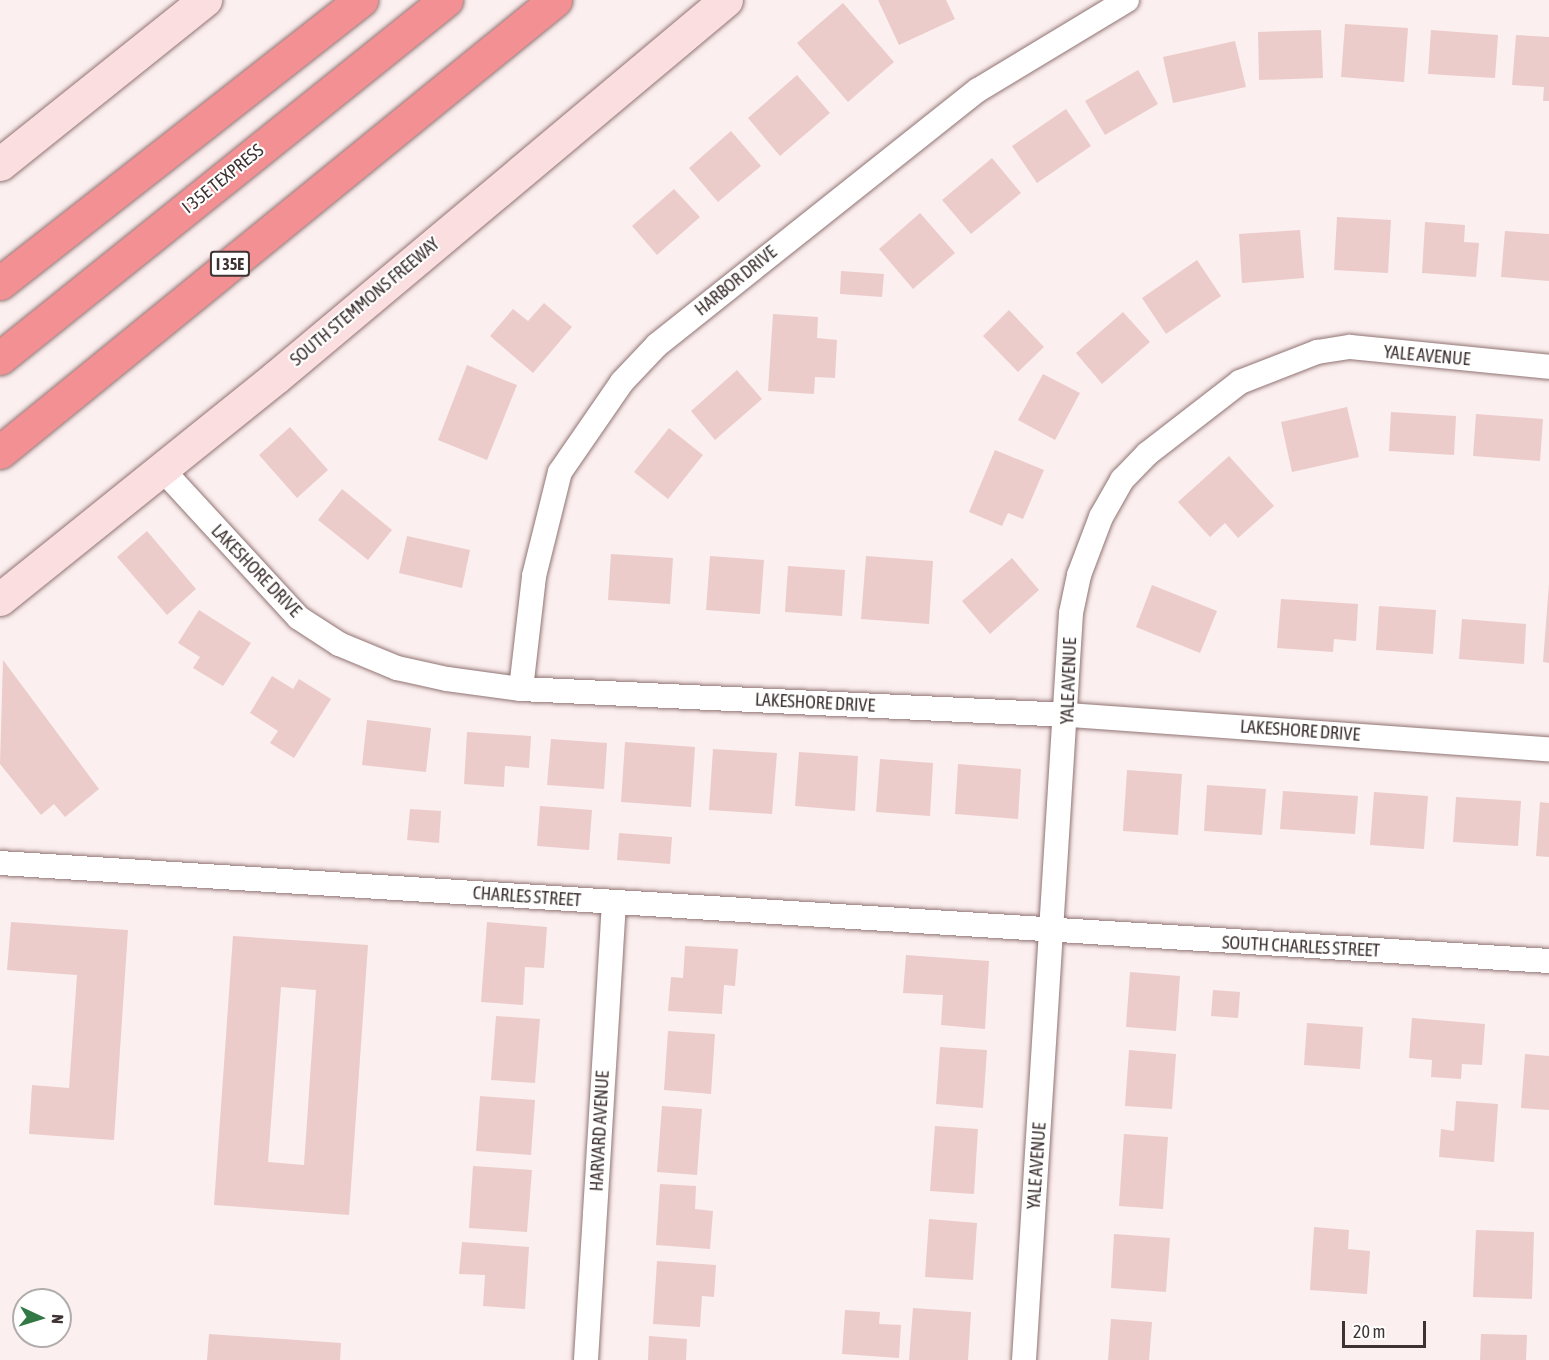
<!DOCTYPE html>
<style>
body{margin:0}
#map{position:relative;width:1549px;height:1360px;overflow:hidden;background:#fcefef;font-family:"Asap Condensed",sans-serif}
div>[style]{position:absolute}
.building>*{inset:0;background:#ebcccb}
.roads{filter:drop-shadow(0 0 2px #917474) drop-shadow(0 0 2px #917474)}
.minor>*{height:24px;margin:-12px;padding:0 12px;transform-origin:12px;border-radius:12px;background:#fff}
.secondary>*{height:33px;margin:-16.5px;padding:0 16.5px;transform-origin:16.5px;border-radius:16.5px;background:#fbdedf}
.motorway>*{height:33px;margin:-16.5px;padding:0 16.5px;transform-origin:16.5px;border-radius:16.5px;background:#f29093}
span{translate:-50% -50%;white-space:nowrap;text-align:center;line-height:1.15;-webkit-text-stroke:4.5px #fff;paint-order:stroke}
.shield-label span{padding:2px 4px;background:#fff;border:2px solid;border-radius:4px;-webkit-text-stroke-width:0}
.shield-label{font-size:16px;color:#3e3232;font-weight:700}
.street-label{font-size:18px;color:#3e3232}
.north{position:absolute;left:12px;top:1288px;width:60px;height:60px;box-sizing:border-box;background:#fff;border:2px solid #b2adad;border-radius:50%;rotate:94deg;font-size:16px;font-weight:700;line-height:24px;text-align:center;color:#3e3232}
.north::after{content:'';display:block;margin:auto;width:21px;height:27px;background:#317845;clip-path:polygon(50% 0,100% 100%,50% 72%,0 100%)}
.scale{position:absolute;left:1342px;top:1321px;width:84px;height:27px;box-sizing:border-box;border:3px solid #3e3232;border-top:0;padding-left:8px;font-size:18px;line-height:21px;white-space:nowrap;color:#3e3232;-webkit-text-stroke:4px #fff;paint-order:stroke}
</style>
<div id="map">
<div class="building">
<div style="clip-path:polygon(878px 0,946px 0,955px 19px,899px 45px)"></div>
<div style="clip-path:polygon(843px 3px,894px 62px,848px 102px,797px 43px)"></div>
<div style="clip-path:polygon(1345px 24px,1408px 28px,1404px 82px,1341px 77px)"></div>
<div style="clip-path:polygon(1321px 30px,1323px 78px,1259px 80px,1258px 32px)"></div>
<div style="clip-path:polygon(1431px 30px,1498px 35px,1495px 78px,1428px 74px)"></div>
<div style="clip-path:polygon(1516px 35px,1549px 37px,1549px 101px,1543px 101px,1544px 87px,1512px 85px)"></div>
<div style="clip-path:polygon(1235px 41px,1246px 87px,1173px 103px,1163px 57px)"></div>
<div style="clip-path:polygon(1138px 70px,1158px 104px,1105px 135px,1085px 101px)"></div>
<div style="clip-path:polygon(797px 75px,830px 113px,780px 156px,748px 118px)"></div>
<div style="clip-path:polygon(1066px 109px,1091px 146px,1037px 183px,1012px 146px)"></div>
<div style="clip-path:polygon(731px 131px,761px 166px,718px 202px,689px 168px)"></div>
<div style="clip-path:polygon(992px 158px,1021px 193px,971px 234px,942px 200px)"></div>
<div style="clip-path:polygon(674px 189px,700px 217px,657px 255px,632px 226px)"></div>
<div style="clip-path:polygon(920px 213px,955px 253px,913px 289px,879px 249px)"></div>
<div style="clip-path:polygon(1337px 217px,1391px 220px,1388px 273px,1334px 270px)"></div>
<div style="clip-path:polygon(1425px 222px,1465px 225px,1464px 242px,1479px 243px,1476px 277px,1422px 273px)"></div>
<div style="clip-path:polygon(1300px 230px,1304px 278px,1242px 283px,1239px 234px)"></div>
<div style="clip-path:polygon(1505px 231px,1549px 234px,1549px 281px,1501px 277px)"></div>
<div style="clip-path:polygon(1197px 260px,1221px 296px,1166px 334px,1142px 298px)"></div>
<div style="clip-path:polygon(841px 271px,884px 274px,882px 297px,840px 294px)"></div>
<div style="clip-path:polygon(544px 303px,572px 327px,533px 373px,490px 336px,513px 309px,528px 321px)"></div>
<div style="clip-path:polygon(1009px 310px,1044px 347px,1018px 372px,983px 336px)"></div>
<div style="clip-path:polygon(1123px 312px,1150px 342px,1102px 384px,1076px 353px)"></div>
<div style="clip-path:polygon(773px 314px,818px 317px,817px 338px,837px 340px,835px 378px,815px 377px,814px 394px,768px 391px)"></div>
<div style="clip-path:polygon(467px 365px,517px 385px,487px 460px,438px 440px)"></div>
<div style="clip-path:polygon(737px 370px,762px 399px,715px 440px,691px 411px)"></div>
<div style="clip-path:polygon(1043px 374px,1080px 393px,1055px 440px,1018px 420px)"></div>
<div style="clip-path:polygon(1347px 407px,1359px 457px,1292px 472px,1281px 422px)"></div>
<div style="clip-path:polygon(1391px 412px,1456px 416px,1454px 455px,1389px 451px)"></div>
<div style="clip-path:polygon(1476px 414px,1543px 419px,1540px 461px,1473px 456px)"></div>
<div style="clip-path:polygon(290px 427px,328px 470px,297px 498px,259px 455px)"></div>
<div style="clip-path:polygon(669px 428px,703px 455px,668px 499px,634px 472px)"></div>
<div style="clip-path:polygon(995px 450px,1044px 470px,1023px 519px,1008px 513px,1002px 526px,969px 512px)"></div>
<div style="clip-path:polygon(1229px 456px,1274px 506px,1238px 538px,1225px 523px,1210px 537px,1178px 502px)"></div>
<div style="clip-path:polygon(342px 489px,392px 530px,368px 560px,318px 520px)"></div>
<div style="clip-path:polygon(147px 531px,196px 589px,167px 615px,117px 557px)"></div>
<div style="clip-path:polygon(407px 536px,470px 550px,462px 588px,399px 573px)"></div>
<div style="clip-path:polygon(611px 554px,673px 558px,670px 604px,608px 600px)"></div>
<div style="clip-path:polygon(710px 556px,764px 560px,760px 614px,706px 610px)"></div>
<div style="clip-path:polygon(866px 556px,933px 561px,929px 624px,861px 619px)"></div>
<div style="clip-path:polygon(1012px 558px,1039px 590px,990px 634px,962px 601px)"></div>
<div style="clip-path:polygon(788px 566px,845px 570px,842px 616px,785px 612px)"></div>
<div style="clip-path:polygon(1549px 584px,1549px 663px,1543px 662px)"></div>
<div style="clip-path:polygon(1152px 585px,1217px 611px,1200px 653px,1136px 627px)"></div>
<div style="clip-path:polygon(1281px 599px,1358px 604px,1356px 641px,1334px 639px,1333px 652px,1277px 648px)"></div>
<div style="clip-path:polygon(1379px 606px,1436px 610px,1433px 654px,1376px 650px)"></div>
<div style="clip-path:polygon(199px 610px,251px 643px,223px 686px,193px 668px,200px 657px,178px 643px)"></div>
<div style="clip-path:polygon(1462px 619px,1526px 624px,1524px 664px,1459px 659px)"></div>
<div style="clip-path:polygon(3px 660px,99px 789px,65px 817px,54px 804px,41px 815px,0 764px)"></div>
<div style="clip-path:polygon(272px 676px,293px 689px,299px 679px,331px 699px,294px 758px,270px 743px,278px 731px,250px 713px)"></div>
<div style="clip-path:polygon(367px 720px,431px 728px,426px 772px,362px 765px)"></div>
<div style="clip-path:polygon(467px 732px,531px 736px,529px 768px,505px 766px,504px 787px,464px 784px)"></div>
<div style="clip-path:polygon(551px 739px,607px 743px,604px 789px,547px 785px)"></div>
<div style="clip-path:polygon(625px 742px,695px 747px,691px 807px,621px 802px)"></div>
<div style="clip-path:polygon(713px 749px,777px 753px,772px 814px,709px 810px)"></div>
<div style="clip-path:polygon(799px 752px,858px 756px,855px 811px,795px 806px)"></div>
<div style="clip-path:polygon(880px 759px,933px 763px,930px 816px,876px 812px)"></div>
<div style="clip-path:polygon(958px 764px,1021px 769px,1018px 819px,955px 814px)"></div>
<div style="clip-path:polygon(1127px 770px,1182px 774px,1178px 835px,1123px 831px)"></div>
<div style="clip-path:polygon(1207px 785px,1266px 789px,1262px 835px,1204px 831px)"></div>
<div style="clip-path:polygon(1283px 791px,1358px 796px,1355px 834px,1280px 829px)"></div>
<div style="clip-path:polygon(1374px 792px,1428px 796px,1424px 849px,1370px 845px)"></div>
<div style="clip-path:polygon(1456px 797px,1521px 801px,1518px 846px,1453px 842px)"></div>
<div style="clip-path:polygon(1540px 802px,1549px 803px,1549px 857px,1536px 856px)"></div>
<div style="clip-path:polygon(540px 806px,592px 810px,589px 850px,537px 846px)"></div>
<div style="clip-path:polygon(410px 809px,441px 811px,439px 843px,407px 840px)"></div>
<div style="clip-path:polygon(619px 833px,672px 837px,670px 864px,617px 860px)"></div>
<div style="clip-path:polygon(11px 922px,128px 930px,114px 1140px,29px 1134px,32px 1085px,69px 1088px,77px 975px,7px 970px)"></div>
<div style="clip-path:polygon(487px 922px,547px 927px,544px 968px,525px 967px,523px 1005px,481px 1002px)"></div>
<div style="clip-path:polygon(evenodd,233px 936px,368px 945px,349px 1215px,214px 1205px,233px 936px,281px 987px,316px 990px,304px 1165px,268px 1162px,281px 987px)"></div>
<div style="clip-path:polygon(685px 946px,738px 949px,735px 986px,724px 985px,722px 1014px,668px 1011px,671px 977px,683px 978px)"></div>
<div style="clip-path:polygon(906px 955px,989px 961px,985px 1029px,941px 1025px,943px 995px,903px 993px)"></div>
<div style="clip-path:polygon(1130px 972px,1180px 976px,1176px 1031px,1126px 1027px)"></div>
<div style="clip-path:polygon(1213px 990px,1240px 992px,1238px 1018px,1211px 1016px)"></div>
<div style="clip-path:polygon(496px 1016px,540px 1019px,535px 1083px,491px 1080px)"></div>
<div style="clip-path:polygon(1412px 1018px,1485px 1024px,1482px 1065px,1462px 1064px,1461px 1079px,1431px 1077px,1432px 1060px,1409px 1058px)"></div>
<div style="clip-path:polygon(1307px 1023px,1363px 1027px,1360px 1069px,1304px 1065px)"></div>
<div style="clip-path:polygon(668px 1031px,715px 1034px,711px 1094px,664px 1090px)"></div>
<div style="clip-path:polygon(940px 1047px,987px 1050px,983px 1108px,936px 1104px)"></div>
<div style="clip-path:polygon(1129px 1050px,1176px 1054px,1172px 1109px,1125px 1106px)"></div>
<div style="clip-path:polygon(1525px 1054px,1549px 1056px,1549px 1110px,1521px 1108px)"></div>
<div style="clip-path:polygon(480px 1096px,535px 1100px,531px 1155px,476px 1151px)"></div>
<div style="clip-path:polygon(1456px 1101px,1498px 1104px,1494px 1162px,1439px 1157px,1441px 1129px,1454px 1131px)"></div>
<div style="clip-path:polygon(662px 1106px,702px 1109px,697px 1175px,657px 1172px)"></div>
<div style="clip-path:polygon(935px 1126px,978px 1129px,974px 1194px,930px 1191px)"></div>
<div style="clip-path:polygon(1124px 1134px,1168px 1137px,1163px 1209px,1119px 1206px)"></div>
<div style="clip-path:polygon(473px 1166px,532px 1170px,527px 1232px,469px 1228px)"></div>
<div style="clip-path:polygon(660px 1184px,696px 1186px,695px 1209px,713px 1211px,710px 1249px,656px 1245px)"></div>
<div style="clip-path:polygon(929px 1219px,977px 1223px,973px 1280px,925px 1277px)"></div>
<div style="clip-path:polygon(1314px 1227px,1349px 1230px,1348px 1249px,1370px 1251px,1367px 1294px,1310px 1290px)"></div>
<div style="clip-path:polygon(1476px 1230px,1534px 1232px,1532px 1299px,1473px 1297px)"></div>
<div style="clip-path:polygon(1114px 1234px,1170px 1238px,1166px 1292px,1111px 1288px)"></div>
<div style="clip-path:polygon(462px 1242px,529px 1247px,525px 1309px,483px 1306px,485px 1275px,459px 1274px)"></div>
<div style="clip-path:polygon(657px 1261px,716px 1265px,714px 1297px,702px 1296px,700px 1327px,653px 1324px)"></div>
<div style="clip-path:polygon(913px 1308px,971px 1312px,968px 1360px,909px 1360px)"></div>
<div style="clip-path:polygon(845px 1310px,880px 1312px,879px 1324px,901px 1325px,899px 1358px,842px 1354px)"></div>
<div style="clip-path:polygon(1111px 1319px,1152px 1322px,1149px 1360px,1108px 1360px)"></div>
<div style="clip-path:polygon(209px 1334px,341px 1343px,340px 1360px,207px 1360px)"></div>
<div style="clip-path:polygon(1481px 1334px,1527px 1335px,1526px 1360px,1480px 1360px)"></div>
<div style="clip-path:polygon(649px 1336px,687px 1339px,686px 1360px,648px 1360px)"></div>
</div>
<div class="roads">
<div class="minor">
<div style="left:160px;top:467px;width:205px;rotate:47.4deg"></div>
<div style="left:299px;top:618px;width:48px;rotate:33deg"></div>
<div style="left:339px;top:644px;width:63px;rotate:22.5deg"></div>
<div style="left:397px;top:668px;width:51px;rotate:12.4deg"></div>
<div style="left:447px;top:679px;width:75px;rotate:7.7deg"></div>
<div style="left:521px;top:689px;width:549px;rotate:2.72deg"></div>
<div style="left:1069px;top:715px;width:481px;rotate:4.1deg"></div>
<div style="left:521px;top:689px;width:114px;rotate:-83.4deg"></div>
<div style="left:534px;top:576px;width:107px;rotate:-76deg"></div>
<div style="left:560px;top:472px;width:109px;rotate:-55.4deg"></div>
<div style="left:622px;top:382px;width:51px;rotate:-46.6deg"></div>
<div style="left:657px;top:345px;width:410px;rotate:-38.5deg"></div>
<div style="left:978px;top:90px;width:174px;rotate:-31.1deg"></div>
<div style="left:0;top:863px;width:1552px;rotate:3.62deg"></div>
<div style="left:586px;top:1360px;width:458px;rotate:-86.5deg"></div>
<div style="left:1024px;top:1360px;width:748px;rotate:-86.4deg"></div>
<div style="left:1071px;top:613px;width:39px;rotate:-78deg"></div>
<div style="left:1079px;top:575px;width:62px;rotate:-69.2deg"></div>
<div style="left:1101px;top:517px;width:43px;rotate:-60.4deg"></div>
<div style="left:1122px;top:480px;width:36px;rotate:-46deg"></div>
<div style="left:1147px;top:454px;width:118px;rotate:-37.7deg"></div>
<div style="left:1240px;top:382px;width:83px;rotate:-21.3deg"></div>
<div style="left:1317px;top:352px;width:33px;rotate:-9deg"></div>
<div style="left:1350px;top:347px;width:200px;rotate:5.7deg"></div>
</div>
<div class="secondary">
<div style="left:0;top:164px;width:263px;rotate:-38.7deg"></div>
<div style="left:0;top:599px;width:354px;rotate:-38.8deg"></div>
<div style="left:276px;top:377px;width:587px;rotate:-39.96deg"></div>
</div>
<div class="motorway">
<div style="left:0;top:283px;width:459px;rotate:-38.1deg"></div>
<div style="left:0;top:358px;width:572px;rotate:-38.75deg"></div>
<div style="left:0;top:452px;width:716px;rotate:-39.16deg"></div>
</div>
</div>
<div class="shield-label">
<span style="left:230px;top:264px">I 35E</span>
</div>
<div class="street-label">
<span style="left:223px;top:179px;rotate:-39deg">I 35E TEXPRESS</span>
<span style="left:736px;top:281px;rotate:-39deg">HARBOR DRIVE</span>
<span style="left:365px;top:302px;rotate:-40deg">SOUTH STEMMONS FREEWAY</span>
<span style="left:1427px;top:356px;rotate:5deg">YALE AVENUE</span>
<span style="left:256px;top:571px;rotate:46deg">LAKESHORE DRIVE</span>
<span style="left:1069px;top:681px;rotate:-88deg">YALE AVENUE</span>
<span style="left:815px;top:703px;rotate:3deg">LAKESHORE DRIVE</span>
<span style="left:1300px;top:731px;rotate:4deg">LAKESHORE DRIVE</span>
<span style="left:527px;top:897px;rotate:4deg">CHARLES STREET</span>
<span style="left:1301px;top:947px;rotate:3deg">SOUTH CHARLES STREET</span>
<span style="left:600px;top:1131px;rotate:-87deg">HARVARD AVENUE</span>
<span style="left:1037px;top:1166px;rotate:-86deg">YALE AVENUE</span>
</div>
<div class="north">N</div>
<div class="scale">20 m</div>
</div>
